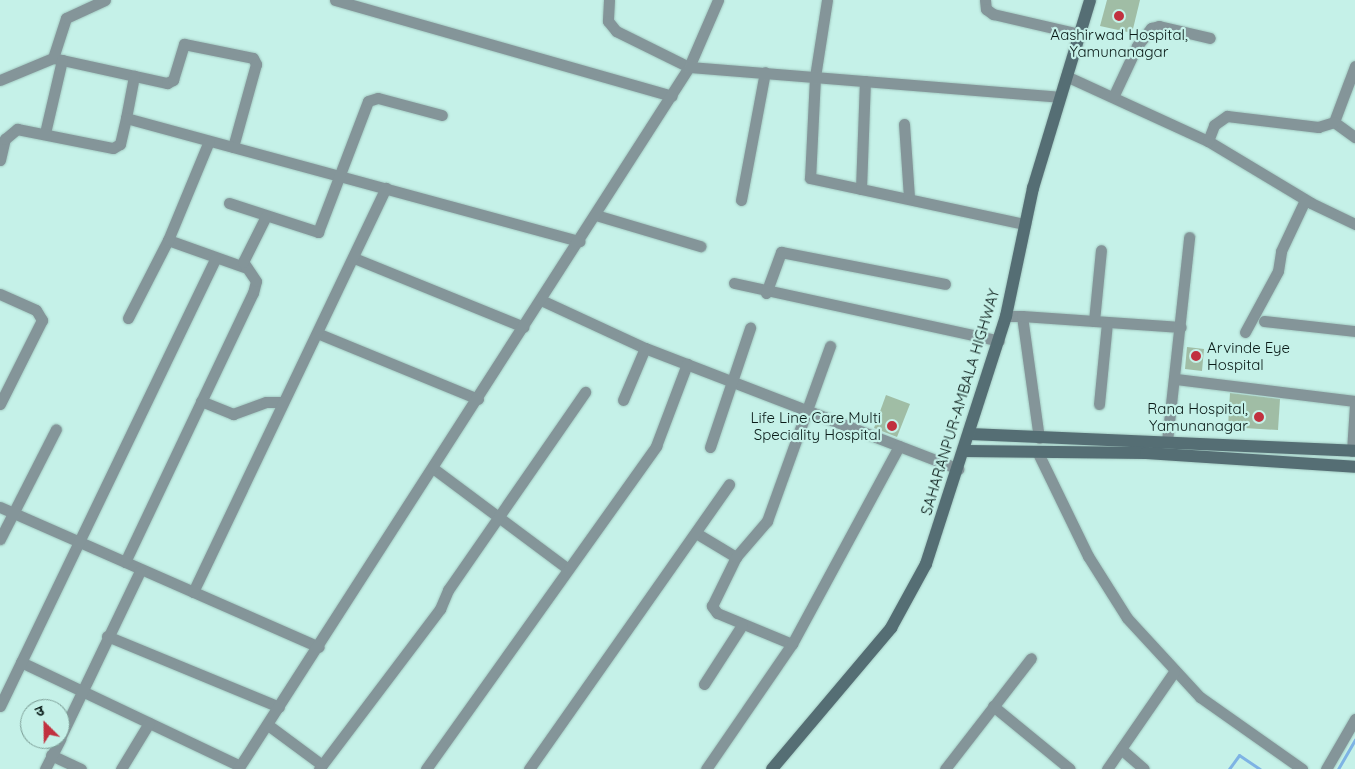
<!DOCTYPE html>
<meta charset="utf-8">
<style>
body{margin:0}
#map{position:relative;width:1355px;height:769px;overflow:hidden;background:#c5f1e8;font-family:Quicksand,"Noto Sans Devanagari",sans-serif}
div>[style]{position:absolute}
.stream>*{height:3px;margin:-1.5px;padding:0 1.5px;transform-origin:1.5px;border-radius:1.5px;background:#7eb3e4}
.building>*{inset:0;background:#a0bda5}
.roads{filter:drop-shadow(0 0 1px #a3cac2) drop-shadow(0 0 1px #a3cac2)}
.street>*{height:11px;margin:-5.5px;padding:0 5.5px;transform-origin:5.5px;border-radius:5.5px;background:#849599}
.secondary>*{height:12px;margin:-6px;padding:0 6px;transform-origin:6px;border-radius:6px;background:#556e74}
.dots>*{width:14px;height:14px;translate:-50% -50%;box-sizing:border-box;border:2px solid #c5f1e8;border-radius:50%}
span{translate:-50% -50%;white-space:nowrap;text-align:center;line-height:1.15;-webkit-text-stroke:4.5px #c5f1e8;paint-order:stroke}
.poi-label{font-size:15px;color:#091a17}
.left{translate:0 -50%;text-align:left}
.right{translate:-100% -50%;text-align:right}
.street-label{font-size:15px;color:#091a17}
.north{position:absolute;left:20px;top:699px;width:50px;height:50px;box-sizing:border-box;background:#c5f1e8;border:1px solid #7a9b94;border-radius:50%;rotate:337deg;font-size:14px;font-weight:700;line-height:20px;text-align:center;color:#091a17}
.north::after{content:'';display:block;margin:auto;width:18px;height:22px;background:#c1313f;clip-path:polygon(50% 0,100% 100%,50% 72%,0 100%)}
</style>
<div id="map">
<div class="stream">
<div style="left:1229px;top:769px;width:17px;rotate:-54deg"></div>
<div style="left:1239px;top:755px;width:25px;rotate:34deg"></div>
<div style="left:1338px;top:769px;width:34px;rotate:-60deg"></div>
</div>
<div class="building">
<div style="clip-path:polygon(1107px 0,1140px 0,1132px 33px,1100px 26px)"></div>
<div style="clip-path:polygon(1187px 347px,1204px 349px,1202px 371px,1185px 369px)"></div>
<div style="clip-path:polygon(1230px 393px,1280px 399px,1278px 430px,1228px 427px)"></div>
<div style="clip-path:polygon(886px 395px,910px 404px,897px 437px,874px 428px)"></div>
</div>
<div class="roads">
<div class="street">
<div style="left:335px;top:0;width:350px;rotate:15.9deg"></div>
<div style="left:609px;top:0;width:21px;rotate:93deg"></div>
<div style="left:608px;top:21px;width:13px;rotate:51deg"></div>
<div style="left:616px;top:31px;width:81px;rotate:26.3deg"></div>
<div style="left:689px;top:67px;width:73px;rotate:-66.6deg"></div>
<div style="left:827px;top:0;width:78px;rotate:98.9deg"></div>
<div style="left:815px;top:77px;width:101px;rotate:92.8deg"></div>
<div style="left:810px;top:178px;width:220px;rotate:12.1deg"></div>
<div style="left:985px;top:0;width:9px;rotate:84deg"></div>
<div style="left:986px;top:9px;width:9px;rotate:36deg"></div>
<div style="left:993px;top:14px;width:88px;rotate:13.1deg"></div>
<div style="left:53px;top:58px;width:117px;rotate:12.4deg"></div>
<div style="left:167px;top:83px;width:7px;rotate:-27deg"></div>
<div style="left:173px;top:80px;width:38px;rotate:-73deg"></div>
<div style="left:184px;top:44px;width:70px;rotate:11.5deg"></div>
<div style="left:253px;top:58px;width:7px;rotate:63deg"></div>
<div style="left:256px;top:64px;width:86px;rotate:105.5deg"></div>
<div style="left:1355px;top:66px;width:60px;rotate:110.6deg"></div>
<div style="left:1334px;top:122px;width:26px;rotate:36deg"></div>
<div style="left:1066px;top:76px;width:156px;rotate:24.6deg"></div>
<div style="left:1208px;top:141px;width:120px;rotate:31deg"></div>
<div style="left:1311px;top:203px;width:49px;rotate:25.5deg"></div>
<div style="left:0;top:80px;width:57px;rotate:-22.5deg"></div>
<div style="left:53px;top:58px;width:42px;rotate:-72deg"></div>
<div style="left:66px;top:18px;width:43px;rotate:-24.8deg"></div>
<div style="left:1114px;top:95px;width:54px;rotate:-64.9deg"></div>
<div style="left:1137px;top:46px;width:23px;rotate:-52deg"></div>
<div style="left:1151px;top:28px;width:8px;rotate:-14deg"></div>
<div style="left:1159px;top:26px;width:52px;rotate:13.2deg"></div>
<div style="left:126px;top:118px;width:43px;rotate:-79.2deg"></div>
<div style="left:904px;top:124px;width:74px;rotate:86.1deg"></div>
<div style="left:45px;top:133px;width:75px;rotate:-76.9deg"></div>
<div style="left:1208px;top:141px;width:17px;rotate:-69deg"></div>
<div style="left:1214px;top:125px;width:16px;rotate:-35deg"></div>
<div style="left:1227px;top:116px;width:92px;rotate:6.9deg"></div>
<div style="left:1318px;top:127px;width:17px;rotate:-17deg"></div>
<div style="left:0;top:160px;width:22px;rotate:-77deg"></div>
<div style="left:5px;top:139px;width:16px;rotate:-40deg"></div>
<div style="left:17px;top:129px;width:98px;rotate:11.2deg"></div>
<div style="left:113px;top:148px;width:8px;rotate:-30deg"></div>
<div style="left:120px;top:144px;width:27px;rotate:-77deg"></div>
<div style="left:126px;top:118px;width:470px;rotate:15.2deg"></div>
<div style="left:861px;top:189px;width:108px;rotate:-87.9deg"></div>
<div style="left:741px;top:200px;width:130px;rotate:-79.4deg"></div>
<div style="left:229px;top:203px;width:94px;rotate:18deg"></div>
<div style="left:318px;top:232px;width:140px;rotate:-69.1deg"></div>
<div style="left:368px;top:101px;width:10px;rotate:-17deg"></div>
<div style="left:378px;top:98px;width:66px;rotate:14.9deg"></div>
<div style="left:596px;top:215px;width:109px;rotate:16.6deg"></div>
<div style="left:168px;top:240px;width:81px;rotate:19.6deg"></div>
<div style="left:354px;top:258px;width:183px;rotate:22.1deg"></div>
<div style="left:734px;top:283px;width:271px;rotate:12.3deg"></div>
<div style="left:766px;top:293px;width:44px;rotate:-69.9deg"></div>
<div style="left:781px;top:252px;width:167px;rotate:11deg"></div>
<div style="left:0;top:294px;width:39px;rotate:24deg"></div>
<div style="left:36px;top:310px;width:12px;rotate:59deg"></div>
<div style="left:42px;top:320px;width:94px;rotate:116.6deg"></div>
<div style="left:541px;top:300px;width:115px;rotate:24.8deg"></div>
<div style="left:645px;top:348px;width:336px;rotate:21.1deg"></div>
<div style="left:1006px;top:316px;width:16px"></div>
<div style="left:1022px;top:316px;width:123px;rotate:82.1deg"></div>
<div style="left:1022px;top:316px;width:159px;rotate:4deg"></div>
<div style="left:128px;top:318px;width:88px;rotate:-62.9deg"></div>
<div style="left:168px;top:240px;width:107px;rotate:-67.5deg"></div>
<div style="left:1094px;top:321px;width:71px;rotate:-84.4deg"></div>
<div style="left:1264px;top:321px;width:92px;rotate:6.3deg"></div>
<div style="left:1245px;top:332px;width:69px;rotate:-61.6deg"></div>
<div style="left:1278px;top:271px;width:20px;rotate:-81deg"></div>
<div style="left:1281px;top:251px;width:56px;rotate:-64.8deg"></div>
<div style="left:317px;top:333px;width:174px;rotate:22.3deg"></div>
<div style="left:1176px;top:379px;width:180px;rotate:7deg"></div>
<div style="left:623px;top:400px;width:56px;rotate:-67.1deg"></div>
<div style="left:201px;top:401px;width:35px;rotate:22deg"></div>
<div style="left:233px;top:414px;width:35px;rotate:-20deg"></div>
<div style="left:266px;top:402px;width:17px"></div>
<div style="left:1099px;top:404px;width:82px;rotate:-84.4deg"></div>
<div style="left:1167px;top:441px;width:205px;rotate:-83.8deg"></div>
<div style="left:710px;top:447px;width:126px;rotate:-71.4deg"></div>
<div style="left:1037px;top:451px;width:117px;rotate:64.1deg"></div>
<div style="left:1088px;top:556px;width:73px;rotate:57.8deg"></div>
<div style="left:1127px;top:618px;width:108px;rotate:47.3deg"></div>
<div style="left:1200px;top:697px;width:125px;rotate:35.2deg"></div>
<div style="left:1352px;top:451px;width:47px;rotate:-86.3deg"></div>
<div style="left:434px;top:469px;width:167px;rotate:36.7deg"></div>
<div style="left:0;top:507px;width:348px;rotate:23.7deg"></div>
<div style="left:696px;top:533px;width:47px;rotate:31deg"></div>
<div style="left:0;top:539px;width:123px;rotate:-63deg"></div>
<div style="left:125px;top:562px;width:298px;rotate:-64.6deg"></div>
<div style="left:253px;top:293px;width:12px;rotate:-76deg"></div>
<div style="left:256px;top:281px;width:23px;rotate:-124deg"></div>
<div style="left:243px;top:262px;width:51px;rotate:-63.4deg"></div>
<div style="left:193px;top:592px;width:448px;rotate:-64.5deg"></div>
<div style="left:107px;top:636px;width:186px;rotate:22.4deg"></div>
<div style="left:792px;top:644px;width:81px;rotate:-157.5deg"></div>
<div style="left:717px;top:613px;width:9px;rotate:-126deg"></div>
<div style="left:712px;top:606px;width:55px;rotate:-63.9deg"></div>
<div style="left:736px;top:557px;width:48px;rotate:-49.3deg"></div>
<div style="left:767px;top:521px;width:186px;rotate:-70.2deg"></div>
<div style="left:21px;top:662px;width:242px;rotate:25.4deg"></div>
<div style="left:704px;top:684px;width:70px;rotate:-57.2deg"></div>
<div style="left:0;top:706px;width:496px;rotate:-64.3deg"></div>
<div style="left:993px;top:706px;width:99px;rotate:39.3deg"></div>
<div style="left:268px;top:725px;width:67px;rotate:36.5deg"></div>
<div style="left:60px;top:738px;width:185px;rotate:-64.4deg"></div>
<div style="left:1121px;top:749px;width:30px;rotate:41deg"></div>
<div style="left:51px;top:755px;width:33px;rotate:25deg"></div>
<div style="left:45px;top:769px;width:34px;rotate:-63deg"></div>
<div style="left:121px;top:769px;width:54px;rotate:-58.7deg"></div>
<div style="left:238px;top:769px;width:834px;rotate:-57.28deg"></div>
<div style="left:689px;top:67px;width:372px;rotate:4.6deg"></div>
<div style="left:319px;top:769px;width:201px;rotate:-52.9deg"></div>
<div style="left:440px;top:609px;width:21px;rotate:-67deg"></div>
<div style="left:448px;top:590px;width:241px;rotate:-55.3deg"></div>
<div style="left:426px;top:769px;width:397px;rotate:-54.5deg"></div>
<div style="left:656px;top:446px;width:88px;rotate:-69.3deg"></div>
<div style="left:529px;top:769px;width:348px;rotate:-54.9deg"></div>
<div style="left:706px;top:769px;width:152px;rotate:-55.5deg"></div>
<div style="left:792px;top:644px;width:225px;rotate:-61.6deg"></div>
<div style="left:945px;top:769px;width:140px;rotate:-52.2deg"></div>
<div style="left:1107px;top:769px;width:118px;rotate:-55.4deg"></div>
<div style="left:1326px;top:769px;width:58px;rotate:-59.9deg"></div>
</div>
<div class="secondary">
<div style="left:970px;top:434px;width:385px;rotate:2.5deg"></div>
<div style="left:965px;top:451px;width:181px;rotate:0.6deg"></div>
<div style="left:1146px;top:453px;width:209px;rotate:3.8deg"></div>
<div style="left:772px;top:769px;width:185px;rotate:-49.8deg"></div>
<div style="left:891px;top:628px;width:73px;rotate:-61.3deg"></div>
<div style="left:926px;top:564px;width:261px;rotate:-72.1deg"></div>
<div style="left:1006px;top:316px;width:131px;rotate:-78.1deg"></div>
<div style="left:1033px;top:188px;width:196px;rotate:-73.1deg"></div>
</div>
</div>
<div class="dots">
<div style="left:1119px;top:16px;background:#c1313f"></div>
<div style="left:1196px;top:356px;background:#c1313f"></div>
<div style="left:1259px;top:417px;background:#c1313f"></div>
<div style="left:892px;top:426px;background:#c1313f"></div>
</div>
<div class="poi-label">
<span style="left:1119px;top:43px">Aashirwad Hospital,<br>Yamunanagar</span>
<span class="left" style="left:1207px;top:356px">Arvinde Eye<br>Hospital</span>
<span class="right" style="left:1248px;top:417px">Rana Hospital,<br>Yamunanagar</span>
<span class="right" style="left:881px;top:426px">Life Line Care Multi<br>Speciality Hospital</span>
</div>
<div class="street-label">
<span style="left:960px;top:402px;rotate:-73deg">SAHARANPUR-AMBALA HIGHWAY</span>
</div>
<div class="north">उ</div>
</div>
